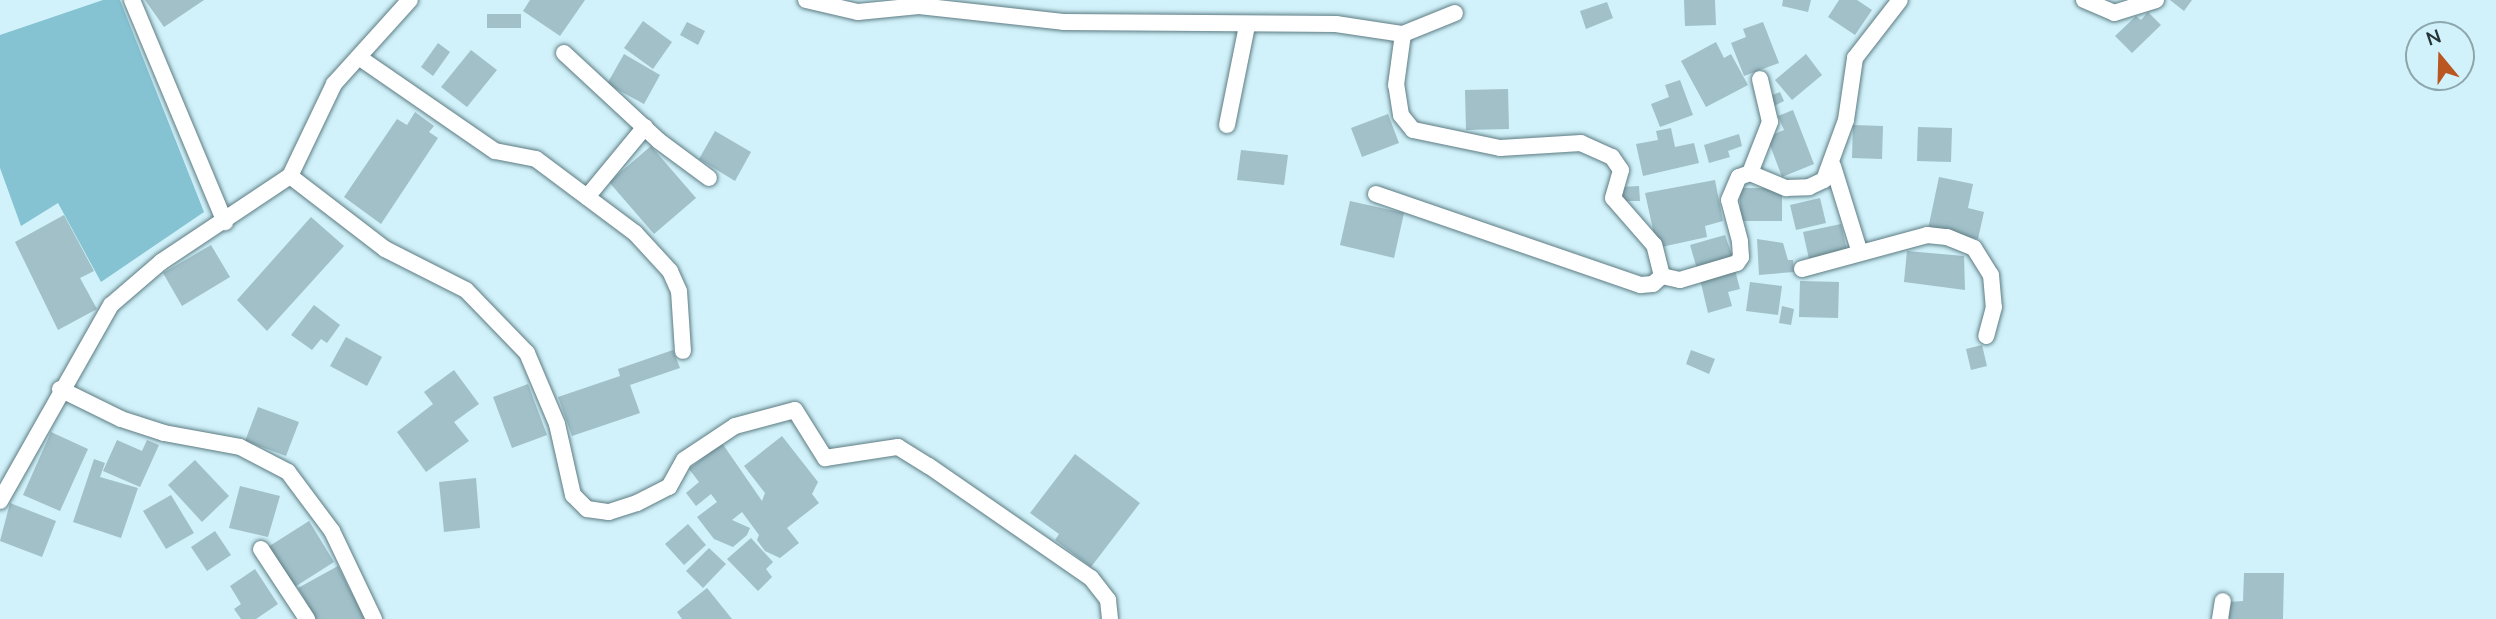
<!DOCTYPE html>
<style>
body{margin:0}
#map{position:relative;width:2496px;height:619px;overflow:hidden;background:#d1f2fa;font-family:"Nunito Sans",sans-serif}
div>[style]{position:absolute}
.green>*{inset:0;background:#85c3d3}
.building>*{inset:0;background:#a1c0c8}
.roads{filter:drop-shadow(0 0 2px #5d7b82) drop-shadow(0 0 2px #5d7b82)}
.minor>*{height:16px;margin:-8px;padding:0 8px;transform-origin:8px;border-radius:8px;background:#fff}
span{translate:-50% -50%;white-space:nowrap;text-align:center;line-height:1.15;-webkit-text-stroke:6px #d1f2fa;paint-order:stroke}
.north{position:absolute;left:2405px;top:21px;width:70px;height:70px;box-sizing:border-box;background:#d1f2fa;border:2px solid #8da6ac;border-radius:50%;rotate:341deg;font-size:19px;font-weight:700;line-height:28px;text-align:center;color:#273437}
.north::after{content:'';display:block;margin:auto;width:24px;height:32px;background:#ba5622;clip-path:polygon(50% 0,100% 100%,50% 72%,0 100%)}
</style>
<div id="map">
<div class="green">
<div style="clip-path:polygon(103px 0,120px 0,204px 212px,101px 282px,58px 203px,21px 226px,0 168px,0 35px)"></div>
</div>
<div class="building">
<div style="clip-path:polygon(145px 0,204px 0,164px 27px)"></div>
<div style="clip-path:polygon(530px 0,585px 0,560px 36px,523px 11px)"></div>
<div style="clip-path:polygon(1684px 0,1715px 0,1716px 25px,1685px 26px)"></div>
<div style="clip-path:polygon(1783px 0,1811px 0,1808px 12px,1782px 6px)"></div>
<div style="clip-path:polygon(1839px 0,1857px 0,1872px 10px,1855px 35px,1828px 17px)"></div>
<div style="clip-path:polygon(2170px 0,2192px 0,2184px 11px)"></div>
<div style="clip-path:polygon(1607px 2px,1613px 18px,1586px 29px,1580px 11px)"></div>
<div style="clip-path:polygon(2148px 12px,2161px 25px,2132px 53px,2115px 36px,2136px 16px,2141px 20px)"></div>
<div style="clip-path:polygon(487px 14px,521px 14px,521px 28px,487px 28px)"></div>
<div style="clip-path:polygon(643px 21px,672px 42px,653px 69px,624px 48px)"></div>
<div style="clip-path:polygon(687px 22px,705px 31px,698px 45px,680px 35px)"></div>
<div style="clip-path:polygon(1763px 22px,1779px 63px,1744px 76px,1731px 43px,1746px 37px,1743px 29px)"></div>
<div style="clip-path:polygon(1716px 42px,1724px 58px,1731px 54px,1748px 85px,1706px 107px,1681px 61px)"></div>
<div style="clip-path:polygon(438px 43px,450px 52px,433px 76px,421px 67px)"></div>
<div style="clip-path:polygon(471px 50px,497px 70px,467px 107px,441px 87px)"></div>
<div style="clip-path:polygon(624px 54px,660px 75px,644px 104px,607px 84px)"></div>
<div style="clip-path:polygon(1806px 54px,1822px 75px,1792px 100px,1775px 80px)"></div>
<div style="clip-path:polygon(1680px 80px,1693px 115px,1660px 127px,1651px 104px,1669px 97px,1665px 85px)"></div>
<div style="clip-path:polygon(1508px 89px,1509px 129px,1466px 130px,1465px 90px)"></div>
<div style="clip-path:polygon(1780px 92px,1784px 101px,1774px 106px,1770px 96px)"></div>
<div style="clip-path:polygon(1793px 110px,1814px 164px,1782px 177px,1767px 137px,1784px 130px,1778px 116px)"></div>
<div style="clip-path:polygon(415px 112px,434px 126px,429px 132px,438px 138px,381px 224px,344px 197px,397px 119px,407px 125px)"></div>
<div style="clip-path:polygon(1388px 114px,1399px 143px,1362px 157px,1351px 128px)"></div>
<div style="clip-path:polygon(1853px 125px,1883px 126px,1882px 159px,1852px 158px)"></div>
<div style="clip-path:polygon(1918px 127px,1952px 128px,1951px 162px,1917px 161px)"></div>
<div style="clip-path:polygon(1671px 128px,1675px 147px,1694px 143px,1699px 163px,1643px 176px,1636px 144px,1658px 140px,1656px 131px)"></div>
<div style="clip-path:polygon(715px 131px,751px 152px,735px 181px,699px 159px)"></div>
<div style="clip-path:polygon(1739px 134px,1742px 146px,1728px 151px,1730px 157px,1709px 163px,1704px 145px)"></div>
<div style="clip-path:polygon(651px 146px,696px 198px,654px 234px,609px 182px)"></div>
<div style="clip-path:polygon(1241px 150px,1288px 155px,1284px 185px,1237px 180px)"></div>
<div style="clip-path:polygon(1939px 177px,1973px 184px,1968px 208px,1984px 212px,1978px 239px,1928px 229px)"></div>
<div style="clip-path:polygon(1715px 180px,1723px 221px,1705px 226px,1707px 237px,1657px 248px,1645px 193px)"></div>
<div style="clip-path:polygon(1639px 186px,1640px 201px,1621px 201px,1621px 187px)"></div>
<div style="clip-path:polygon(1740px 188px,1782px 188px,1782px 221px,1740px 221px)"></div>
<div style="clip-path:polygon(1820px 198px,1826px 223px,1796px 230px,1790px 205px)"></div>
<div style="clip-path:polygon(1350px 201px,1404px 213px,1394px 258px,1340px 245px)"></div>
<div style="clip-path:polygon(64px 215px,94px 271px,80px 278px,97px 309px,58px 330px,15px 242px)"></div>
<div style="clip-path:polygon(311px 217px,344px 246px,267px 331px,237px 300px)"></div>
<div style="clip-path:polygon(1841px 224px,1847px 251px,1809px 259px,1803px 232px)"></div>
<div style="clip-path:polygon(1725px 235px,1733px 258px,1697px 269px,1690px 245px)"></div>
<div style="clip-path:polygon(1757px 239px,1783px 243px,1788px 260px,1793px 260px,1794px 272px,1759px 275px)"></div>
<div style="clip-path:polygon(211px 245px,230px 277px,182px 306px,163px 273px)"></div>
<div style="clip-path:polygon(1907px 251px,1964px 256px,1965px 290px,1904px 282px)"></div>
<div style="clip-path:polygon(1735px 270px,1740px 289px,1728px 292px,1732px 306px,1708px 313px,1700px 279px)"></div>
<div style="clip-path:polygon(1800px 281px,1839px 282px,1838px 318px,1799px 317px)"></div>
<div style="clip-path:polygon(1750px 282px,1782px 286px,1778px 315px,1746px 311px)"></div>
<div style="clip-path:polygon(314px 305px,340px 325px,327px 343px,321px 339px,312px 350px,291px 335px)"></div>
<div style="clip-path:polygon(1782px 306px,1794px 309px,1791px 325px,1779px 323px)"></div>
<div style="clip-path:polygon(346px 337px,382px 357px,367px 386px,330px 366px)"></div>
<div style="clip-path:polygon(1982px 345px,1987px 366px,1971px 370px,1966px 349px)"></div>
<div style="clip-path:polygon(673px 350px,680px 368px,630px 385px,640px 413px,572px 436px,558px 397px,620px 376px,618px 369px)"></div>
<div style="clip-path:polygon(1691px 350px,1715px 359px,1709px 374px,1686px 364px)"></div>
<div style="clip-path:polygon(454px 370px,479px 404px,454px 422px,469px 441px,426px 472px,397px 432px,433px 404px,424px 392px)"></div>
<div style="clip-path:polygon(528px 384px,547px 435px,512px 448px,493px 397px)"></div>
<div style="clip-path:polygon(258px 407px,299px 422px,286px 456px,245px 441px)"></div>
<div style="clip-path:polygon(51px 432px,88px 449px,60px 511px,23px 495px)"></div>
<div style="clip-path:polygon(782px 436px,818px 482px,812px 494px,819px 503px,787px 528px,799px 543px,780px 558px,765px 551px,757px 540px,759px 535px,742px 512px,732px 520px,750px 528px,747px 535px,733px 547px,714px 539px,697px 517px,717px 502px,711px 494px,696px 506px,686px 493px,699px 482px,689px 469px,722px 443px,762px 501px,765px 493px,744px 466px)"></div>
<div style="clip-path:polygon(117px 440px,142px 451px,147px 440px,159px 445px,140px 487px,103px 471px)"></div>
<div style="clip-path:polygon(1075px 454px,1140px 503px,1091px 567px,1055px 540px,1059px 534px,1030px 513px)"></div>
<div style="clip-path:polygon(94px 459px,105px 463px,100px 477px,138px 488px,121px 538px,73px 522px)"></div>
<div style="clip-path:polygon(195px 460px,229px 496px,202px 522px,168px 485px)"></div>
<div style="clip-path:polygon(476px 478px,480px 528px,444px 532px,439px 482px)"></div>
<div style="clip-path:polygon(240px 486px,280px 496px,268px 537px,229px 528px)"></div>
<div style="clip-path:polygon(171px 495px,194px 533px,166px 549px,143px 511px)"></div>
<div style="clip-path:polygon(10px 503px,56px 521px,42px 557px,0 541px)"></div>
<div style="clip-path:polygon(309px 521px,334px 562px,293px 588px,268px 547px)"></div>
<div style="clip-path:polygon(688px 524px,706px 545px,684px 565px,665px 544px)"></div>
<div style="clip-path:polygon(215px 531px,231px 555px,207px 571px,191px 547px)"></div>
<div style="clip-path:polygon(751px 538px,773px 562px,766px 569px,772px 577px,758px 591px,727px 559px)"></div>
<div style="clip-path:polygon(709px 548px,726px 564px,703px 588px,686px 571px)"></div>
<div style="clip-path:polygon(338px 566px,350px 590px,366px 619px,316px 619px,298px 588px)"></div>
<div style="clip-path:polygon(255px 569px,278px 604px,256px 619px,241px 619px,234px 609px,241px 604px,230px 586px)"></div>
<div style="clip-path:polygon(2244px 573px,2284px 573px,2283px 619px,2229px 619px,2229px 602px,2243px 601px)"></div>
<div style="clip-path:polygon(707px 588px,732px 619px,682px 619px,677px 612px)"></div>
</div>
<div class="roads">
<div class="minor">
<div style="left:132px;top:0;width:241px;rotate:67.3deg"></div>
<div style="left:806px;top:0;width:53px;rotate:13deg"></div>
<div style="left:858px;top:12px;width:61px;rotate:-5.6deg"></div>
<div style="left:919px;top:6px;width:145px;rotate:6.3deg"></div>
<div style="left:1063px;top:22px;width:273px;rotate:0.4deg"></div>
<div style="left:1336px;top:24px;width:68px;rotate:8.5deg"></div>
<div style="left:1403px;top:34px;width:56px;rotate:-22deg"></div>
<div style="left:2084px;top:0;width:33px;rotate:23deg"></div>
<div style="left:2114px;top:13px;width:44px;rotate:-17.2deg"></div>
<div style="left:564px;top:53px;width:129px;rotate:42.8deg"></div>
<div style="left:659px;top:141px;width:62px;rotate:36.5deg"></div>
<div style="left:360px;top:58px;width:164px;rotate:34.6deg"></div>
<div style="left:495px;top:151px;width:42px;rotate:11deg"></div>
<div style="left:536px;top:159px;width:124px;rotate:36.8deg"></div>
<div style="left:635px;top:233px;width:52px;rotate:47.4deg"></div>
<div style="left:670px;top:271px;width:22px;rotate:66deg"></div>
<div style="left:679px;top:291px;width:60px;rotate:86.2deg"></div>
<div style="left:1227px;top:125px;width:101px;rotate:-78.6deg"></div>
<div style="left:1833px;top:166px;width:91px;rotate:72.8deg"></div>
<div style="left:1750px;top:173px;width:55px;rotate:-68.6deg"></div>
<div style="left:1770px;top:122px;width:44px;rotate:-103.1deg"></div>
<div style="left:290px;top:176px;width:120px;rotate:37.5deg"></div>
<div style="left:385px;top:249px;width:91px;rotate:26.8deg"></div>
<div style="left:466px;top:290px;width:88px;rotate:45.9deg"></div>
<div style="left:527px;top:353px;width:77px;rotate:67.1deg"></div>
<div style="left:557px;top:424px;width:73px;rotate:77.3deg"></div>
<div style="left:573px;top:495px;width:20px;rotate:45deg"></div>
<div style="left:587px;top:509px;width:22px;rotate:8deg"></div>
<div style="left:609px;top:512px;width:29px;rotate:-18deg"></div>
<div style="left:637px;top:503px;width:36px;rotate:-27deg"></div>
<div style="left:669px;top:487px;width:31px;rotate:-61deg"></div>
<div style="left:684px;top:460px;width:61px;rotate:-33.7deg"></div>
<div style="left:735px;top:426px;width:62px;rotate:-14.9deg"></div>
<div style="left:795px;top:410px;width:57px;rotate:58deg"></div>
<div style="left:825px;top:458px;width:74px;rotate:-8.6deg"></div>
<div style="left:898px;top:447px;width:36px;rotate:32deg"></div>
<div style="left:929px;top:466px;width:197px;rotate:34.7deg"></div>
<div style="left:1091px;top:578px;width:28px;rotate:52deg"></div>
<div style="left:1108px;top:600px;width:19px;rotate:84deg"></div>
<div style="left:1376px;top:194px;width:280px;rotate:19deg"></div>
<div style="left:1641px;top:285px;width:12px;rotate:-5deg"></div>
<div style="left:1653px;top:284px;width:12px;rotate:-42deg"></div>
<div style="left:1662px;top:276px;width:32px;rotate:-104deg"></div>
<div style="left:1654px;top:245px;width:62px;rotate:-131.1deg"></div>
<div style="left:1613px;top:198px;width:29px;rotate:-74deg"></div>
<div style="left:1621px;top:170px;width:16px;rotate:-125deg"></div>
<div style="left:1612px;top:157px;width:34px;rotate:-156deg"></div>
<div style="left:1581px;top:143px;width:81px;rotate:176.5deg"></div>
<div style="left:1500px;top:148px;width:89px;rotate:-168.3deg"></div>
<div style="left:1413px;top:130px;width:19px;rotate:-129deg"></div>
<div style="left:1401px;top:115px;width:30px;rotate:-99deg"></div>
<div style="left:1396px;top:85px;width:51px;rotate:-82.2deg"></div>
<div style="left:587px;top:197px;width:91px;rotate:-50.4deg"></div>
<div style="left:1802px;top:269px;width:130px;rotate:-15.2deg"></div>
<div style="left:1927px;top:235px;width:20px;rotate:6deg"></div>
<div style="left:1947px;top:237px;width:29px;rotate:22deg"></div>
<div style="left:1974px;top:248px;width:32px;rotate:58deg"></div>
<div style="left:1991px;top:275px;width:32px;rotate:85deg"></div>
<div style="left:1994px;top:307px;width:30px;rotate:105deg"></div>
<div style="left:1662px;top:276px;width:18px;rotate:13deg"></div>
<div style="left:1680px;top:280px;width:59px;rotate:-16.6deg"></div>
<div style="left:1737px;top:263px;width:7px;rotate:-56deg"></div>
<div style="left:1741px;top:257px;width:16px;rotate:-94deg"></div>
<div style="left:1740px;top:241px;width:42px;rotate:-105deg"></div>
<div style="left:1729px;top:200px;width:25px;rotate:-67deg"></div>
<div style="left:1739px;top:177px;width:12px;rotate:-20deg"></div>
<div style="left:1750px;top:173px;width:39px;rotate:23deg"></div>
<div style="left:1786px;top:188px;width:23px;rotate:-2deg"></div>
<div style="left:1809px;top:187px;width:17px;rotate:-25deg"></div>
<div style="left:1824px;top:180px;width:64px;rotate:-69.9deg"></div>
<div style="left:1846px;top:120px;width:63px;rotate:-81.7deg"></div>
<div style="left:1855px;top:58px;width:73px;rotate:-52.2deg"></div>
<div style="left:60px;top:389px;width:68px;rotate:26.2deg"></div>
<div style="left:121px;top:419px;width:45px;rotate:18deg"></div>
<div style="left:164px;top:433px;width:77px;rotate:10.4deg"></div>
<div style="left:240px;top:447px;width:54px;rotate:27.5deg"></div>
<div style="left:288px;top:472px;width:74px;rotate:53.3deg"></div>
<div style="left:332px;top:531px;width:98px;rotate:64.5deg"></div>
<div style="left:0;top:501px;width:225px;rotate:-60.5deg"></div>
<div style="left:111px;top:305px;width:66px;rotate:-40.7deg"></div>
<div style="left:161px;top:262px;width:155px;rotate:-33.7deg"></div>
<div style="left:290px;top:176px;width:102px;rotate:-64.4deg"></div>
<div style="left:334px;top:84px;width:113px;rotate:-47.9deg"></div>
<div style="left:261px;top:549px;width:84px;rotate:56.7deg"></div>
<div style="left:2220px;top:619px;width:18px;rotate:-81deg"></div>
</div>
</div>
<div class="north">N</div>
</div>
